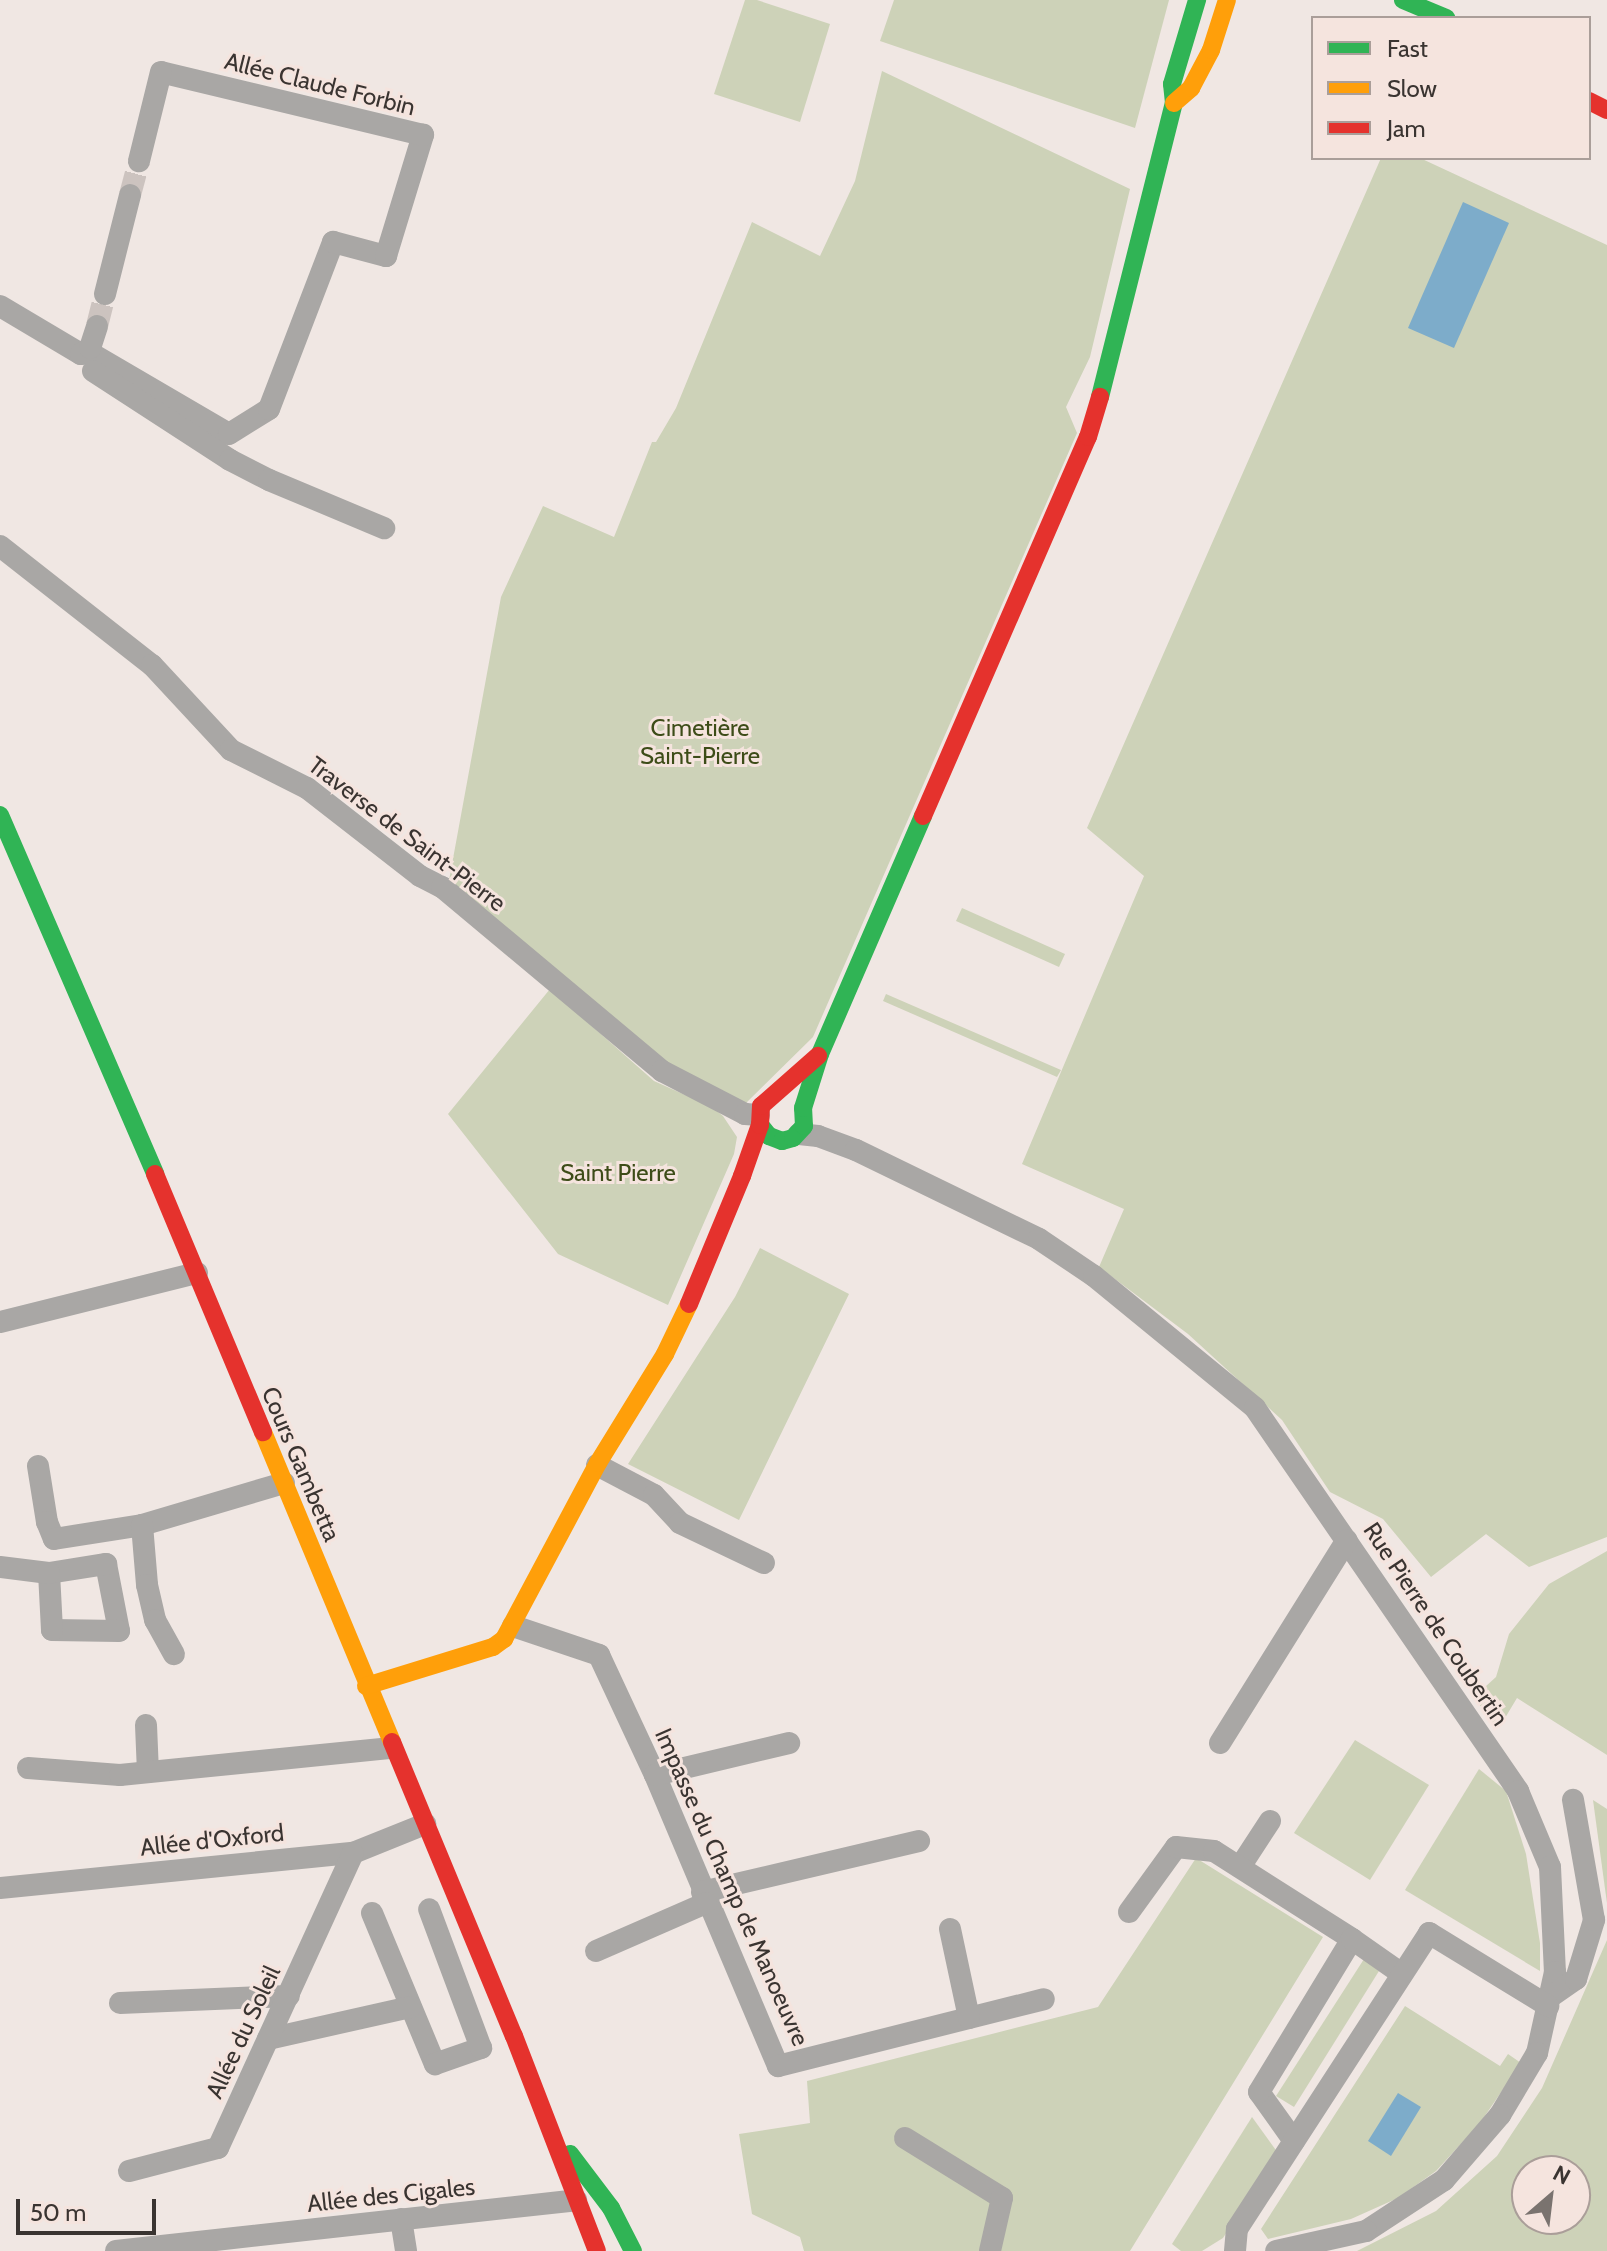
<!DOCTYPE html>
<meta charset="utf-8">
<style>
body{margin:0}
#map{position:relative;width:1607px;height:2251px;overflow:hidden;background:#f0e7e3;font-family:Cabin,sans-serif}
div>[style]{position:absolute}
.green>*{inset:0;background:#cdd2b8}
.water>*{inset:0;background:#7dacca}
.street-tunnel>*{height:22px;margin-top:-11px;transform-origin:0;background:repeating-linear-gradient(90deg,#ccc3bf 0 22px,transparent 0 33px)}
.street>*{height:22px;margin:-11px;padding:0 11px;transform-origin:11px;border-radius:11px;background:#a9a7a5}
.fast>*{height:18px;margin:-9px;padding:0 9px;transform-origin:9px;border-radius:9px;background:#30b455}
.slow>*{height:18px;margin:-9px;padding:0 9px;transform-origin:9px;border-radius:9px;background:#ff9f0a}
.jam>*{height:18px;margin:-9px;padding:0 9px;transform-origin:9px;border-radius:9px;background:#e5322d}
span{translate:-50% -50%;white-space:nowrap;text-align:center;line-height:1.15;-webkit-text-stroke:6px #f5e4de;paint-order:stroke}
.street-label{font-size:24px;color:#3a3431}
.park-label{font-size:24px;color:#3d4c18}
.legend{position:absolute;left:1311px;top:16px;width:280px;height:144px;box-sizing:border-box;background:#f5e4de;border:2px solid #aa9e99;margin:0;padding:10px 14px;list-style:none;font-size:24px;color:#3a3431}
.legend li{display:flex;align-items:center;gap:16px;height:40px}
.legend b{width:40px;border:2px solid #aa9e99}
.north{position:absolute;left:1511px;top:2155px;width:80px;height:80px;box-sizing:border-box;background:#f5e4de;border:2px solid #aa9e99;border-radius:50%;rotate:28deg;font-size:22px;font-weight:700;line-height:32px;text-align:center;color:#3a3431}
.north::after{content:'';display:block;margin:auto;width:28px;height:36px;background:#7a736f;clip-path:polygon(50% 0,100% 100%,50% 72%,0 100%)}
.scale{position:absolute;left:16px;top:2199px;width:140px;height:36px;box-sizing:border-box;border:4px solid #3a3431;border-top:0;padding-left:10px;font-size:24px;line-height:28px;white-space:nowrap;color:#3a3431;-webkit-text-stroke:6px #f5e4de;paint-order:stroke}
</style>
<div id="map">
<div class="green">
<div style="clip-path:polygon(745px 0,757px 0,830px 24px,800px 122px,714px 94px)"></div>
<div style="clip-path:polygon(894px 0,1169px 0,1135px 128px,880px 41px)"></div>
<div style="clip-path:polygon(882px 71px,1130px 189px,1090px 357px,1066px 407px,1077px 433px,813px 1037px,744px 1105px,674px 1076px,448px 886px,501px 597px,543px 506px,614px 537px,652px 442px,656px 442px,676px 408px,752px 222px,820px 256px,855px 181px)"></div>
<div style="clip-path:polygon(1381px 158px,1420px 158px,1607px 245px,1607px 1537px,1529px 1567px,1486px 1534px,1431px 1577px,1383px 1519px,1330px 1492px,1282px 1420px,1188px 1334px,1099px 1267px,1124px 1209px,1022px 1164px,1144px 876px,1087px 828px)"></div>
<div style="clip-path:polygon(962px 908px,1065px 954px,1059px 967px,956px 921px)"></div>
<div style="clip-path:polygon(550px 989px,654px 1081px,712px 1107px,723px 1116px,737px 1137px,734px 1154px,668px 1305px,558px 1254px,448px 1114px)"></div>
<div style="clip-path:polygon(886px 994px,1061px 1070px,1057px 1077px,883px 1001px)"></div>
<div style="clip-path:polygon(760px 1248px,849px 1294px,739px 1520px,628px 1464px,735px 1297px)"></div>
<div style="clip-path:polygon(1607px 1551px,1607px 1755px,1517px 1698px,1502px 1723px,1495px 1726px,1474px 1697px,1496px 1677px,1509px 1634px,1549px 1584px)"></div>
<div style="clip-path:polygon(1355px 1740px,1429px 1785px,1370px 1880px,1294px 1833px)"></div>
<div style="clip-path:polygon(1479px 1769px,1506px 1791px,1526px 1854px,1540px 1943px,1540px 1971px,1405px 1890px)"></div>
<div style="clip-path:polygon(1593px 1800px,1607px 1809px,1607px 1903px,1606px 1896px)"></div>
<div style="clip-path:polygon(1196px 1858px,1323px 1937px,1130px 2251px,804px 2251px,800px 2237px,752px 2214px,739px 2134px,810px 2123px,807px 2081px,1098px 2007px)"></div>
<div style="clip-path:polygon(evenodd,1607px 1940px,1607px 2251px,1357px 2251px,1436px 2211px,1497px 2156px,1542px 2088px,1607px 1940px,1527px 2171px,1575px 2171px,1575px 2219px,1527px 2219px,1527px 2171px)"></div>
<div style="clip-path:polygon(1364px 1959px,1379px 1971px,1294px 2107px,1276px 2096px)"></div>
<div style="clip-path:polygon(1405px 2006px,1500px 2066px,1508px 2054px,1521px 2063px,1480px 2123px,1436px 2171px,1398px 2198px,1351px 2219px,1268px 2239px,1261px 2229px)"></div>
<div style="clip-path:polygon(1252px 2117px,1278px 2153px,1223px 2238px,1202px 2251px,1181px 2251px,1172px 2244px)"></div>
</div>
<div class="water">
<div style="clip-path:polygon(1463px 202px,1509px 223px,1454px 348px,1408px 328px)"></div>
<div style="clip-path:polygon(1398px 2093px,1421px 2107px,1391px 2156px,1368px 2141px)"></div>
</div>
<div class="street-tunnel">
<div style="left:130px;top:195px;width:35px;rotate:-75deg"></div>
<div style="left:97px;top:326px;width:33px;rotate:-76deg"></div>
</div>
<div class="street">
<div style="left:105px;top:294px;width:102px;rotate:-75.8deg"></div>
<div style="left:0;top:306px;width:94px;rotate:30.7deg"></div>
<div style="left:87px;top:351px;width:164px;rotate:30.3deg"></div>
<div style="left:229px;top:434px;width:47px;rotate:-32deg"></div>
<div style="left:269px;top:409px;width:179px;rotate:-69deg"></div>
<div style="left:333px;top:242px;width:55px;rotate:14.8deg"></div>
<div style="left:386px;top:256px;width:127px;rotate:-73deg"></div>
<div style="left:423px;top:135px;width:269px;rotate:-166.5deg"></div>
<div style="left:161px;top:72px;width:92px;rotate:103.9deg"></div>
<div style="left:81px;top:354px;width:11px;rotate:-34deg"></div>
<div style="left:90px;top:348px;width:23px;rotate:-72deg"></div>
<div style="left:93px;top:371px;width:163px;rotate:33deg"></div>
<div style="left:230px;top:460px;width:44px;rotate:27.1deg"></div>
<div style="left:269px;top:480px;width:125px;rotate:22.7deg"></div>
<div style="left:0;top:546px;width:193px;rotate:38.1deg"></div>
<div style="left:152px;top:665px;width:116px;rotate:47.1deg"></div>
<div style="left:231px;top:750px;width:85px;rotate:26.6deg"></div>
<div style="left:307px;top:788px;width:143px;rotate:37.9deg"></div>
<div style="left:420px;top:876px;width:25px;rotate:27deg"></div>
<div style="left:442px;top:887px;width:287px;rotate:39.9deg"></div>
<div style="left:662px;top:1071px;width:93px;rotate:27.4deg"></div>
<div style="left:745px;top:1114px;width:14px;rotate:4deg"></div>
<div style="left:799px;top:1134px;width:19px;rotate:6deg"></div>
<div style="left:818px;top:1136px;width:40px;rotate:20.2deg"></div>
<div style="left:856px;top:1150px;width:203px;rotate:25.9deg"></div>
<div style="left:1039px;top:1239px;width:66px;rotate:33.9deg"></div>
<div style="left:1094px;top:1276px;width:208px;rotate:39.3deg"></div>
<div style="left:1255px;top:1408px;width:465px;rotate:55.5deg"></div>
<div style="left:1518px;top:1791px;width:82px;rotate:67.2deg"></div>
<div style="left:1550px;top:1867px;width:105px;rotate:87.3deg"></div>
<div style="left:1555px;top:1972px;width:83px;rotate:102.5deg"></div>
<div style="left:1537px;top:2053px;width:72px;rotate:120.8deg"></div>
<div style="left:1500px;top:2115px;width:86px;rotate:130.7deg"></div>
<div style="left:1444px;top:2180px;width:93px;rotate:146.8deg"></div>
<div style="left:1366px;top:2231px;width:92px;rotate:167.5deg"></div>
<div style="left:0;top:1322px;width:203px;rotate:-14deg"></div>
<div style="left:597px;top:1465px;width:64px;rotate:27.8deg"></div>
<div style="left:654px;top:1495px;width:38px;rotate:47deg"></div>
<div style="left:680px;top:1523px;width:93px;rotate:25.5deg"></div>
<div style="left:38px;top:1466px;width:57px;rotate:80.9deg"></div>
<div style="left:47px;top:1522px;width:18px;rotate:68deg"></div>
<div style="left:54px;top:1539px;width:89px;rotate:-9deg"></div>
<div style="left:142px;top:1525px;width:148px;rotate:-16.5deg"></div>
<div style="left:142px;top:1525px;width:60px;rotate:85.2deg"></div>
<div style="left:147px;top:1585px;width:36px;rotate:77deg"></div>
<div style="left:155px;top:1620px;width:39px;rotate:61deg"></div>
<div style="left:106px;top:1564px;width:68px;rotate:79deg"></div>
<div style="left:119px;top:1631px;width:67px;rotate:-179.1deg"></div>
<div style="left:52px;top:1630px;width:57px;rotate:-93deg"></div>
<div style="left:49px;top:1573px;width:58px;rotate:-9deg"></div>
<div style="left:0;top:1567px;width:49px;rotate:7deg"></div>
<div style="left:513px;top:1626px;width:91px;rotate:18.6deg"></div>
<div style="left:599px;top:1655px;width:132px;rotate:65deg"></div>
<div style="left:655px;top:1775px;width:316px;rotate:67.1deg"></div>
<div style="left:778px;top:2066px;width:274px;rotate:-14.1deg"></div>
<div style="left:146px;top:1725px;width:47px;rotate:87.6deg"></div>
<div style="left:1220px;top:1743px;width:239px;rotate:-58deg"></div>
<div style="left:28px;top:1768px;width:92px;rotate:4.4deg"></div>
<div style="left:120px;top:1775px;width:273px;rotate:-5.7deg"></div>
<div style="left:655px;top:1775px;width:138px;rotate:-13.4deg"></div>
<div style="left:1240px;top:1867px;width:55px;rotate:-56.9deg"></div>
<div style="left:0;top:1888px;width:355px;rotate:-5.7deg"></div>
<div style="left:353px;top:1853px;width:78px;rotate:-21.9deg"></div>
<div style="left:702px;top:1892px;width:223px;rotate:-13.2deg"></div>
<div style="left:1129px;top:1912px;width:80px;rotate:-54.1deg"></div>
<div style="left:1176px;top:1847px;width:38px;rotate:6deg"></div>
<div style="left:1214px;top:1851px;width:164px;rotate:32.5deg"></div>
<div style="left:372px;top:1913px;width:164px;rotate:67.4deg"></div>
<div style="left:435px;top:2064px;width:49px;rotate:-19.2deg"></div>
<div style="left:481px;top:2048px;width:148px;rotate:-110.5deg"></div>
<div style="left:950px;top:1929px;width:91px;rotate:77.9deg"></div>
<div style="left:596px;top:1951px;width:120px;rotate:-23.6deg"></div>
<div style="left:1550px;top:1997px;width:32px;rotate:-35deg"></div>
<div style="left:1576px;top:1979px;width:62px;rotate:-73deg"></div>
<div style="left:1594px;top:1920px;width:122px;rotate:-99.9deg"></div>
<div style="left:120px;top:2003px;width:169px;rotate:-2.4deg"></div>
<div style="left:268px;top:2039px;width:146px;rotate:-12.7deg"></div>
<div style="left:905px;top:2138px;width:114px;rotate:31.7deg"></div>
<div style="left:1002px;top:2198px;width:54px;rotate:102.8deg"></div>
<div style="left:1294px;top:2141px;width:60px;rotate:-125.5deg"></div>
<div style="left:1259px;top:2092px;width:179px;rotate:-58.7deg"></div>
<div style="left:1352px;top:1939px;width:61px;rotate:35deg"></div>
<div style="left:129px;top:2171px;width:92px;rotate:-14.5deg"></div>
<div style="left:218px;top:2148px;width:324px;rotate:-65.4deg"></div>
<div style="left:401px;top:2219px;width:32px;rotate:81deg"></div>
<div style="left:116px;top:2251px;width:463px;rotate:-6.3deg"></div>
<div style="left:1235px;top:2251px;width:22px;rotate:-85deg"></div>
<div style="left:1237px;top:2229px;width:353px;rotate:-57deg"></div>
<div style="left:1429px;top:1933px;width:140px;rotate:31.5deg"></div>
</div>
<div class="fast">
<div style="left:1403px;top:0;width:47px;rotate:22.7deg"></div>
<div style="left:1100px;top:397px;width:303px;rotate:-75.9deg"></div>
<div style="left:1174px;top:103px;width:19px;rotate:-96deg"></div>
<div style="left:1172px;top:84px;width:88px;rotate:-73.4deg"></div>
<div style="left:0;top:815px;width:391px;rotate:66.6deg"></div>
<div style="left:760px;top:1125px;width:14px;rotate:51deg"></div>
<div style="left:769px;top:1136px;width:14px;rotate:21deg"></div>
<div style="left:782px;top:1141px;width:11px;rotate:-15deg"></div>
<div style="left:793px;top:1138px;width:16px;rotate:-47deg"></div>
<div style="left:804px;top:1126px;width:18px;rotate:-93deg"></div>
<div style="left:803px;top:1108px;width:57px;rotate:-72.5deg"></div>
<div style="left:820px;top:1054px;width:259px;rotate:-66.6deg"></div>
<div style="left:570px;top:2154px;width:68px;rotate:52.8deg"></div>
<div style="left:611px;top:2208px;width:48px;rotate:62.9deg"></div>
</div>
<div class="slow">
<div style="left:1174px;top:103px;width:23px;rotate:-41deg"></div>
<div style="left:1191px;top:88px;width:43px;rotate:-62.2deg"></div>
<div style="left:1211px;top:50px;width:52px;rotate:-72.3deg"></div>
<div style="left:263px;top:1432px;width:336px;rotate:67.4deg"></div>
<div style="left:366px;top:1686px;width:133px;rotate:-17.1deg"></div>
<div style="left:493px;top:1647px;width:14px;rotate:-36deg"></div>
<div style="left:504px;top:1639px;width:200px;rotate:-61.9deg"></div>
<div style="left:598px;top:1463px;width:128px;rotate:-58.4deg"></div>
<div style="left:665px;top:1354px;width:55px;rotate:-64.4deg"></div>
</div>
<div class="jam">
<div style="left:1589px;top:101px;width:20px;rotate:27deg"></div>
<div style="left:923px;top:816px;width:413px;rotate:-66.5deg"></div>
<div style="left:1088px;top:437px;width:42px;rotate:-73.3deg"></div>
<div style="left:155px;top:1174px;width:280px;rotate:67.3deg"></div>
<div style="left:689px;top:1304px;width:139px;rotate:-67.5deg"></div>
<div style="left:742px;top:1176px;width:54px;rotate:-70.6deg"></div>
<div style="left:760px;top:1125px;width:19px;rotate:-87deg"></div>
<div style="left:761px;top:1106px;width:76px;rotate:-41.3deg"></div>
<div style="left:392px;top:1742px;width:318px;rotate:67.5deg"></div>
<div style="left:514px;top:2036px;width:230px;rotate:68.9deg"></div>
</div>
<div class="street-label">
<span style="left:320px;top:84px;rotate:14deg">Allée Claude Forbin</span>
<span style="left:407px;top:834px;rotate:37deg">Traverse de Saint-Pierre</span>
<span style="left:301px;top:1464px;rotate:67deg">Cours Gambetta</span>
<span style="left:1436px;top:1624px;rotate:56deg">Rue Pierre de Coubertin</span>
<span style="left:212px;top:1840px;rotate:-6deg">Allée d'Oxford</span>
<span style="left:732px;top:1887px;rotate:66deg">Impasse du Champ de Manoeuvre</span>
<span style="left:243px;top:2032px;rotate:-65deg">Allée du Soleil</span>
<span style="left:391px;top:2195px;rotate:-6deg">Allée des Cigales</span>
</div>
<div class="park-label">
<span style="left:700px;top:742px">Cimetière<br>Saint-Pierre</span>
<span style="left:618px;top:1173px">Saint Pierre</span>
</div>
<ul class="legend">
<li><b style="height:10px;background:#30b455"></b>Fast</li>
<li><b style="height:10px;background:#ff9f0a"></b>Slow</li>
<li><b style="height:10px;background:#e5322d"></b>Jam</li>
</ul>
<div class="north">N</div>
<div class="scale">50 m</div>
</div>
